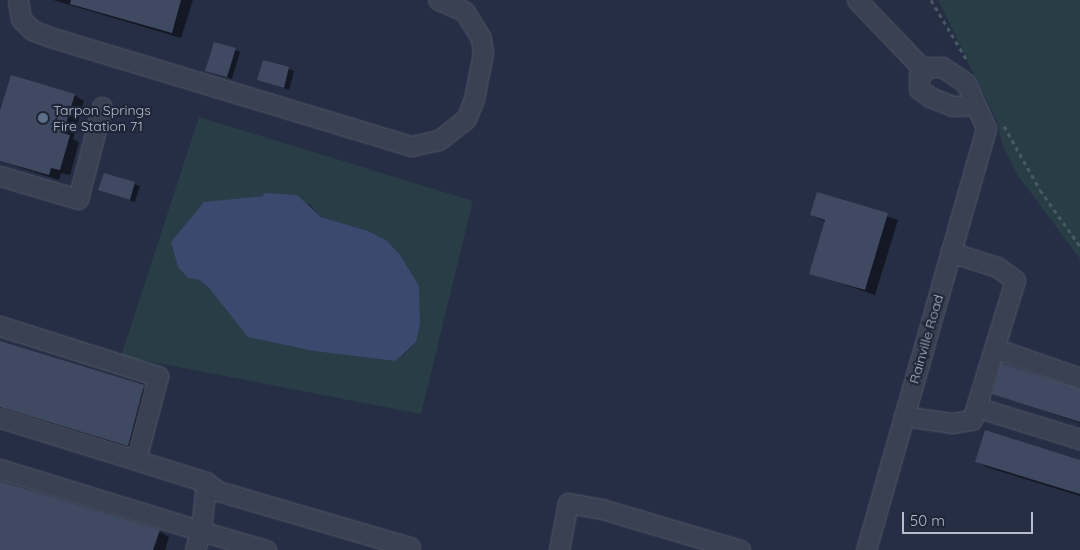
<!DOCTYPE html>
<style>
body{margin:0}
#map{position:relative;width:1080px;height:550px;overflow:hidden;background:#252e44;font-family:Quicksand,sans-serif}
div>[style]{position:absolute}
.green>*{inset:0;background:#283d45}
.water>*{inset:0;background:#3a496d}
.shadow>*{inset:0;background:#0007}
.building>*{inset:0;background:#3f4961}
.path>*{height:3px;margin-top:-1.5px;transform-origin:0;background:repeating-linear-gradient(90deg,#465a61 0 4px,transparent 0 8px)}
.roads{filter:drop-shadow(0 0 1px #52596a) drop-shadow(0 0 1px #52596a)}
.minor>*{height:19px;margin:-9.5px;padding:0 9.5px;transform-origin:9.5px;border-radius:9.5px;background:#3a4153}
.dots>*{width:14px;height:14px;translate:-50% -50%;box-sizing:border-box;border:2px solid #1f2638;border-radius:50%}
span{translate:-50% -50%;white-space:nowrap;text-align:center;line-height:1.15;-webkit-text-stroke:4.5px #1f2638;paint-order:stroke}
.poi-label{font-size:14px;color:#b7bdcd}
.left{translate:0 -50%;text-align:left}
.street-label{font-size:14px;color:#b7bdcd}
.scale{position:absolute;left:902px;top:512px;width:131px;height:22px;box-sizing:border-box;border:2px solid #b7bdcd;border-top:0;padding-left:6px;font-size:15px;line-height:18px;white-space:nowrap;color:#b7bdcd;-webkit-text-stroke:4px #1f2638;paint-order:stroke}
</style>
<div id="map">
<div class="green">
<div style="clip-path:polygon(938px 0,1080px 0,1080px 259px,1016px 173px,1002px 144px,997px 121px)"></div>
<div style="clip-path:polygon(evenodd,199px 117px,473px 201px,421px 414px,121px 356px,199px 117px,263px 196px,310px 204px,321px 217px,368px 231px,386px 240px,419px 286px,416px 342px,406px 353px,396px 361px,209px 288px,200px 280px,204px 203px,263px 196px)"></div>
</div>
<div class="water">
<div style="clip-path:polygon(264px 193px,297px 195px,321px 217px,368px 231px,386px 240px,400px 255px,419px 286px,420px 324px,416px 342px,396px 361px,314px 351px,248px 337px,209px 288px,200px 280px,188px 278px,178px 267px,171px 242px,204px 202px,263px 196px)"></div>
</div>
<div class="shadow">
<div style="clip-path:polygon(53px 0,193px 0,181px 38px)"></div>
<div style="clip-path:polygon(235px 50px,240px 52px,232px 79px,207px 70px)"></div>
<div style="clip-path:polygon(264px 61px,294px 71px,289px 90px,259px 80px)"></div>
<div style="clip-path:polygon(74px 95px,84px 101px,73px 139px,79px 142px,70px 175px,61px 173px,59px 180px,0 161px,0 116px)"></div>
<div style="clip-path:polygon(105px 174px,140px 186px,135px 202px,100px 190px)"></div>
<div style="clip-path:polygon(818px 193px,898px 220px,875px 295px,810px 273px,826px 222px,811px 215px)"></div>
<div style="clip-path:polygon(0 342px,153px 392px,138px 450px,0 409px)"></div>
<div style="clip-path:polygon(1002px 364px,1080px 389px,1080px 423px,993px 393px)"></div>
<div style="clip-path:polygon(976px 461px,1080px 461px,1080px 496px,986px 467px)"></div>
<div style="clip-path:polygon(0 481px,159px 531px,169px 537px,165px 550px,0 550px)"></div>
</div>
<div class="building">
<div style="clip-path:polygon(71px 0,181px 0,172px 33px,70px 4px)"></div>
<div style="clip-path:polygon(214px 42px,236px 48px,227px 77px,205px 71px)"></div>
<div style="clip-path:polygon(263px 60px,289px 67px,284px 88px,257px 80px)"></div>
<div style="clip-path:polygon(11px 75px,75px 94px,63px 133px,70px 135px,60px 170px,51px 168px,49px 175px,0 161px,0 111px)"></div>
<div style="clip-path:polygon(104px 173px,135px 182px,130px 200px,98px 190px)"></div>
<div style="clip-path:polygon(817px 192px,888px 213px,865px 290px,809px 274px,825px 220px,810px 215px)"></div>
<div style="clip-path:polygon(0 341px,144px 385px,128px 446px,0 407px)"></div>
<div style="clip-path:polygon(1001px 363px,1080px 389px,1080px 422px,992px 394px)"></div>
<div style="clip-path:polygon(985px 430px,1080px 460px,1080px 494px,975px 462px)"></div>
<div style="clip-path:polygon(0 481px,160px 530px,153px 550px,0 550px)"></div>
</div>
<div class="path">
<div style="left:931px;top:0;width:72px;rotate:59.2deg"></div>
<div style="left:1004px;top:126px;width:73px;rotate:60.6deg"></div>
<div style="left:1040px;top:190px;width:69px;rotate:54.5deg"></div>
</div>
<div class="roads">
<div class="minor">
<div style="left:18px;top:0;width:19px;rotate:81deg"></div>
<div style="left:21px;top:19px;width:16px;rotate:45deg"></div>
<div style="left:32px;top:30px;width:19px;rotate:21deg"></div>
<div style="left:50px;top:37px;width:378px;rotate:16.8deg"></div>
<div style="left:412px;top:146px;width:28px;rotate:-13deg"></div>
<div style="left:439px;top:140px;width:34px;rotate:-38deg"></div>
<div style="left:466px;top:119px;width:22px;rotate:-68deg"></div>
<div style="left:474px;top:99px;width:47px;rotate:-78.9deg"></div>
<div style="left:483px;top:53px;width:15px;rotate:-98deg"></div>
<div style="left:481px;top:38px;width:32px;rotate:-122deg"></div>
<div style="left:464px;top:11px;width:28px;rotate:-157deg"></div>
<div style="left:857px;top:0;width:97px;rotate:46.3deg"></div>
<div style="left:0;top:176px;width:81px;rotate:16.4deg"></div>
<div style="left:78px;top:199px;width:95px;rotate:-75.4deg"></div>
<div style="left:0;top:326px;width:166px;rotate:17.6deg"></div>
<div style="left:158px;top:376px;width:87px;rotate:104.7deg"></div>
<div style="left:136px;top:460px;width:142px;rotate:-162.8deg"></div>
<div style="left:994px;top:348px;width:91px;rotate:19.2deg"></div>
<div style="left:976px;top:407px;width:109px;rotate:17.1deg"></div>
<div style="left:904px;top:416px;width:49px;rotate:8.3deg"></div>
<div style="left:952px;top:423px;width:20px;rotate:-9deg"></div>
<div style="left:972px;top:420px;width:146px;rotate:-72.9deg"></div>
<div style="left:1015px;top:280px;width:22px;rotate:-144deg"></div>
<div style="left:997px;top:267px;width:49px;rotate:-162.3deg"></div>
<div style="left:136px;top:460px;width:73px;rotate:17.4deg"></div>
<div style="left:206px;top:482px;width:49px;rotate:95.8deg"></div>
<div style="left:201px;top:531px;width:68px;rotate:16.3deg"></div>
<div style="left:0;top:469px;width:210px;rotate:17.1deg"></div>
<div style="left:201px;top:531px;width:20px;rotate:108deg"></div>
<div style="left:206px;top:482px;width:15px;rotate:37deg"></div>
<div style="left:218px;top:491px;width:200px;rotate:16.3deg"></div>
<div style="left:559px;top:550px;width:48px;rotate:-79.2deg"></div>
<div style="left:568px;top:503px;width:35px;rotate:10deg"></div>
<div style="left:602px;top:509px;width:144px;rotate:16.5deg"></div>
<div style="left:866px;top:550px;width:439px;rotate:-74.1deg"></div>
<div style="left:986px;top:128px;width:49px;rotate:-114deg"></div>
<div style="left:966px;top:83px;width:29px;rotate:-146deg"></div>
<div style="left:942px;top:67px;width:14px;rotate:180deg"></div>
<div style="left:928px;top:67px;width:13px;rotate:135deg"></div>
<div style="left:919px;top:76px;width:13px;rotate:90deg"></div>
<div style="left:919px;top:89px;width:14px;rotate:36deg"></div>
<div style="left:930px;top:97px;width:24px;rotate:22deg"></div>
<div style="left:952px;top:106px;width:23px;rotate:-2deg"></div>
</div>
</div>
<div class="dots">
<div style="left:43px;top:118px;background:#5c6f8a"></div>
</div>
<div class="poi-label">
<span class="left" style="left:53px;top:118px">Tarpon Springs<br>Fire Station 71</span>
</div>
<div class="street-label">
<span style="left:926px;top:339px;rotate:-74deg">Rainville Road</span>
</div>
<div class="scale">50 m</div>
</div>
